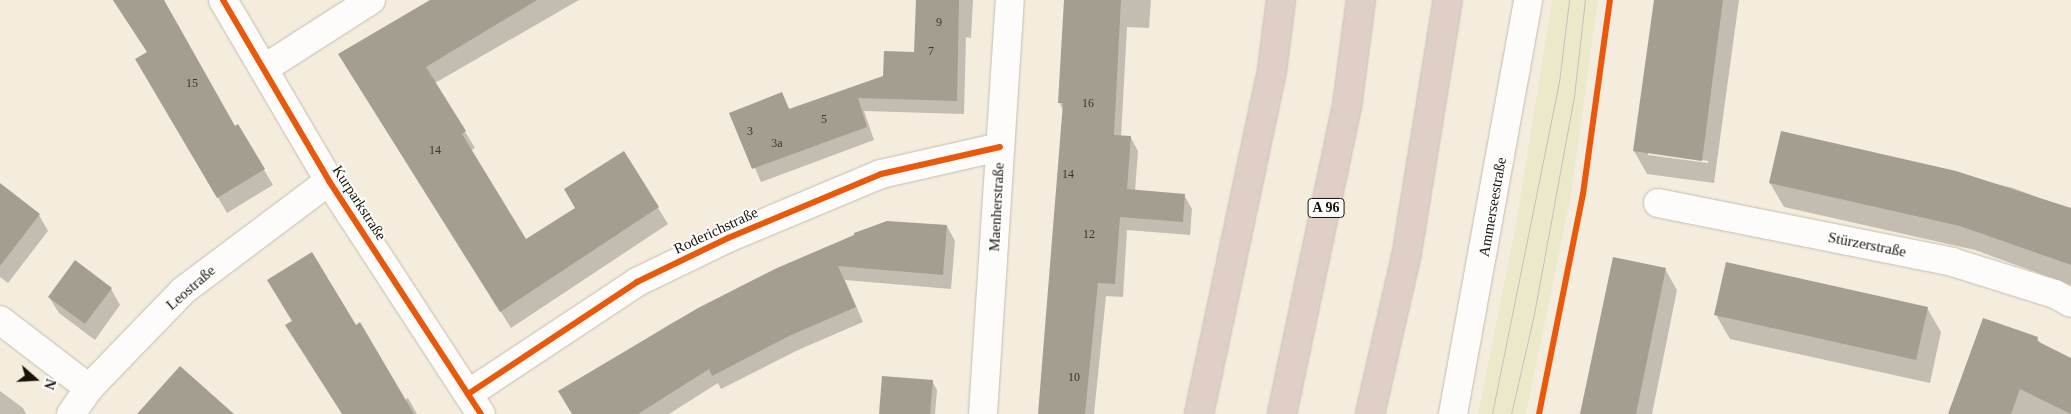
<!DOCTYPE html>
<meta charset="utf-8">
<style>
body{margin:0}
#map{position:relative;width:2071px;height:414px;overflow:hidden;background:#f4ecdd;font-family:Georgia,serif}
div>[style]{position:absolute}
.green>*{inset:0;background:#ebe9ca}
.shadow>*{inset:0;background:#0003}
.building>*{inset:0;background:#a49e91}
.roads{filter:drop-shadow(0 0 1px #c4bdb0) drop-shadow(0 0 1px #c4bdb0)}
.minor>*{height:28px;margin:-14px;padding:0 14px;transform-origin:14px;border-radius:14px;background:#fdfcfa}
.secondary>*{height:28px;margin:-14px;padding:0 14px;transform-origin:14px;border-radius:14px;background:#fdfcfa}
.motorway>*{height:28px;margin:-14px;padding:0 14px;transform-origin:14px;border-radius:14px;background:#e0cfc7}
.tram>*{height:1px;margin:-0.5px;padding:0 0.5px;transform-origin:0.5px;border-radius:0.5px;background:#c3c1bc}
.cycleway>*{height:6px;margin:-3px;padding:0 3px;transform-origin:3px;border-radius:3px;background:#e8590c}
span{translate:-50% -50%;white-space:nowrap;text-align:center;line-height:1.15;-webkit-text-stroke:4px #fefefe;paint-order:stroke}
.number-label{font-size:12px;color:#3c362a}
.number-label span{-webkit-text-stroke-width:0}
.shield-label span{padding:1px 4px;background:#fefefe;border:1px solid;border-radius:4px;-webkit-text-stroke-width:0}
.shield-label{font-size:14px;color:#191307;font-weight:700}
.street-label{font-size:15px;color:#191307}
.north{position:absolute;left:10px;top:354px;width:50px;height:50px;-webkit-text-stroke:4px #fefefe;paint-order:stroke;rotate:109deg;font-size:14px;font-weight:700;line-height:20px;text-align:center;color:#191307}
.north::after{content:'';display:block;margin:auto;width:18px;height:22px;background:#191307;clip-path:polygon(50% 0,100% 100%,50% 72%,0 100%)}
</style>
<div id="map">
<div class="green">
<div style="clip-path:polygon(1552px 0,1598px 0,1571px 195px,1526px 414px,1478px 414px,1517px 218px)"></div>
</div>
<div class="shadow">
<div style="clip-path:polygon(113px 0,154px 0,235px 128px,238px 126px,273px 185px,227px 213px,137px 59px,148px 53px)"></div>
<div style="clip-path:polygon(434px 0,579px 0,435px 83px,475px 148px,470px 151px,526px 240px,576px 208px,624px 153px,668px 224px,511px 328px,349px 70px)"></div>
<div style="clip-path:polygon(917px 0,973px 0,971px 38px,966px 37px,964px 114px,864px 111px,874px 140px,761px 182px,731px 113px,781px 93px,790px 110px,884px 77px,915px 53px)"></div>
<div style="clip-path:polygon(1066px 0,1151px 0,1149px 28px,1127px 27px,1121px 137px,1131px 138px,1138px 151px,1135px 191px,1184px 195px,1192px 209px,1190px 235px,1127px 230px,1123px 297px,1106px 296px,1094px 414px,1039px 414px,1063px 110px,1059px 102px)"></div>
<div style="clip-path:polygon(evenodd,1655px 0,1739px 0,1714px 183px,1647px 174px,1634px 151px,1655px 0,1648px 152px,1708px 161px,1708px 163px,1648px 155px,1648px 152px)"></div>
<div style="clip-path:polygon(1782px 133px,2013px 188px,2071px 210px,2071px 285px,1975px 250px,1784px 207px,1770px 183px)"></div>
<div style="clip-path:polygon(0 185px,39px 215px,48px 231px,8px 283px,0 277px)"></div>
<div style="clip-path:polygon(947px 226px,955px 241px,951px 289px,845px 280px,863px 322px,798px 350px,721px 389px,718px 383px,669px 414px,573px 414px,560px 392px,672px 323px,778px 269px)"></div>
<div style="clip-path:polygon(1665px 269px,1677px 290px,1652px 414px,1582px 414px)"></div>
<div style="clip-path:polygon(111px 289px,120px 305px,95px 340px,59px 313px,49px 297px)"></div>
<div style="clip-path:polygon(1927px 308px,1941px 332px,1930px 383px,1730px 339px,1716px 315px)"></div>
<div style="clip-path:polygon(355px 327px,405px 400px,408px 398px,417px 414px,343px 414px)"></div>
<div style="clip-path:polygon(2037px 338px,2041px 344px,2071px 359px,2071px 414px,1950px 414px)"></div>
<div style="clip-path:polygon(932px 381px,937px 390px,935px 414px,880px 414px)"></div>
<div style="clip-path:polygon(0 391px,23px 408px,26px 414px,0 414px)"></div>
</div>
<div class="building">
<div style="clip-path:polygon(113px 0,164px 0,235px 126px,238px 124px,265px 169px,217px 198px,135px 59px,147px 52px)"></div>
<div style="clip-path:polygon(430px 0,537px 0,426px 67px,466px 131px,462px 134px,526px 239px,575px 208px,564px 189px,624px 151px,659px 207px,500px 312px,338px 54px)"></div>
<div style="clip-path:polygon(916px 0,959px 0,957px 101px,858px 98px,867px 127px,752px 169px,729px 113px,782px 92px,789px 109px,883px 76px,884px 51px,914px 52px)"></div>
<div style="clip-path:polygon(1064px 0,1121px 0,1114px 135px,1131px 136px,1127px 189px,1185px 194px,1183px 222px,1120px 217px,1115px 284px,1098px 283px,1085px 414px,1038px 414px,1063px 103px,1058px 103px)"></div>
<div style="clip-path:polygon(1654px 0,1723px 0,1702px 161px,1633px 151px)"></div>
<div style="clip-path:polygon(1781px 131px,1956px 171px,2071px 208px,2071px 265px,1960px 226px,1769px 183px)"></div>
<div style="clip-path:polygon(0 183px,40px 214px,0 266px)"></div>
<div style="clip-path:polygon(887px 221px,947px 225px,943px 275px,838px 266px,856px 307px,789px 336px,712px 376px,709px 369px,638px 414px,572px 414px,558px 391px,698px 308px,777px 268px,854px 235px,854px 233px)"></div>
<div style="clip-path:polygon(312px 252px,356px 325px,360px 322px,414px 414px,342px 414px,305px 356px,285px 325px,292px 321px,267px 280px)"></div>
<div style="clip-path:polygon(1613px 257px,1666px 268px,1636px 414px,1580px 414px)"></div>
<div style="clip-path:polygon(75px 260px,112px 288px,85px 324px,48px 297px)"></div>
<div style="clip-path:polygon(1726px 262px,1928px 307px,1916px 360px,1714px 315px)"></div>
<div style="clip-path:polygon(1983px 318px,2038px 337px,2037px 341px,2071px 358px,2071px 414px,2020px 389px,2011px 414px,1948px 414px)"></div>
<div style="clip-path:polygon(180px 366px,234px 414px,137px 414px)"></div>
<div style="clip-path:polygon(882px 376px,933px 380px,930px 414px,879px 414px)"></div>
</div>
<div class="roads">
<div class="minor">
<div style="left:223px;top:0;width:210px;rotate:59.6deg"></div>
<div style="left:329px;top:181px;width:278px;rotate:56.9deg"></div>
<div style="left:265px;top:68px;width:126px;rotate:-32.7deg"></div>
<div style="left:1658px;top:203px;width:300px;rotate:11.3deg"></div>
<div style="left:1952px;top:262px;width:108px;rotate:17.3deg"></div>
<div style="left:2055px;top:294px;width:18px;rotate:29deg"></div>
<div style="left:0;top:320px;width:112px;rotate:37.4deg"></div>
<div style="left:468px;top:394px;width:203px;rotate:-33.5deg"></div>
<div style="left:637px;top:282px;width:101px;rotate:-25.8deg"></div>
<div style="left:728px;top:238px;width:166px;rotate:-22.7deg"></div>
<div style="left:881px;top:174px;width:122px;rotate:-12.8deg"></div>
<div style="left:71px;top:414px;width:32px;rotate:-55deg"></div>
<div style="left:89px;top:388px;width:136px;rotate:-45.9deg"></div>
<div style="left:184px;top:290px;width:181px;rotate:-36.9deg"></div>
<div style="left:983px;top:414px;width:415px;rotate:-86.3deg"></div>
</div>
<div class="secondary">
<div style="left:1453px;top:414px;width:421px;rotate:-79.7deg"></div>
</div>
<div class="motorway">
<div style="left:1199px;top:414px;width:351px;rotate:-78deg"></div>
<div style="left:1272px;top:71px;width:72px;rotate:-82.8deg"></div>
<div style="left:1282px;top:414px;width:315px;rotate:-78.1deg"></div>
<div style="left:1347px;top:106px;width:107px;rotate:-82.5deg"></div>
<div style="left:1370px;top:414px;width:166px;rotate:-77.1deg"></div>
<div style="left:1407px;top:252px;width:255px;rotate:-80.8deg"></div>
</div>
</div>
<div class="tram">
<div style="left:1492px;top:414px;width:339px;rotate:-78.6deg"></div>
<div style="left:1559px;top:82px;width:83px;rotate:-83deg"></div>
<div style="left:1511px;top:414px;width:103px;rotate:-77deg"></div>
<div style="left:1534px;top:314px;width:222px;rotate:-79.6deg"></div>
<div style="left:1574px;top:96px;width:97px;rotate:-83.5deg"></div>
</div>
<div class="cycleway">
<div style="left:223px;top:0;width:210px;rotate:59.6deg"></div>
<div style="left:329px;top:181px;width:278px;rotate:56.9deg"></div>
<div style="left:468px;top:394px;width:203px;rotate:-33.5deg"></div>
<div style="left:637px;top:282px;width:101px;rotate:-25.8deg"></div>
<div style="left:728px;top:238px;width:166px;rotate:-22.7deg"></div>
<div style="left:881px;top:174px;width:122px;rotate:-12.8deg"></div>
<div style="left:1539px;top:414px;width:224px;rotate:-78.7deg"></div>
<div style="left:1583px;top:194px;width:196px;rotate:-82.1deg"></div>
</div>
<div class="number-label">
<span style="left:939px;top:23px">9</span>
<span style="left:931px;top:52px">7</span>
<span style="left:192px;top:84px">15</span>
<span style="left:1088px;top:104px">16</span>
<span style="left:824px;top:120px">5</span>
<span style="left:750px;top:132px">3</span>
<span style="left:777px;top:144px">3a</span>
<span style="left:435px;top:151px">14</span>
<span style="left:1068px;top:175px">14</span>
<span style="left:1089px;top:235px">12</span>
<span style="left:1074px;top:378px">10</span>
</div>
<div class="shield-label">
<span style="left:1326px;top:208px">A 96</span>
</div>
<div class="street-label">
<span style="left:359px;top:203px;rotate:57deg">Kurparkstraße</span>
<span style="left:997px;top:207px;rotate:-87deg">Maenherstraße</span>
<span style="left:1493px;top:207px;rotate:-80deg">Ammerseestraße</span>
<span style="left:716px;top:231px;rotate:-25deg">Roderichstraße</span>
<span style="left:1867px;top:245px;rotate:11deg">Stürzerstraße</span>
<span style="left:191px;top:288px;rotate:-41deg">Leostraße</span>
</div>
<div class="north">N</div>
</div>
